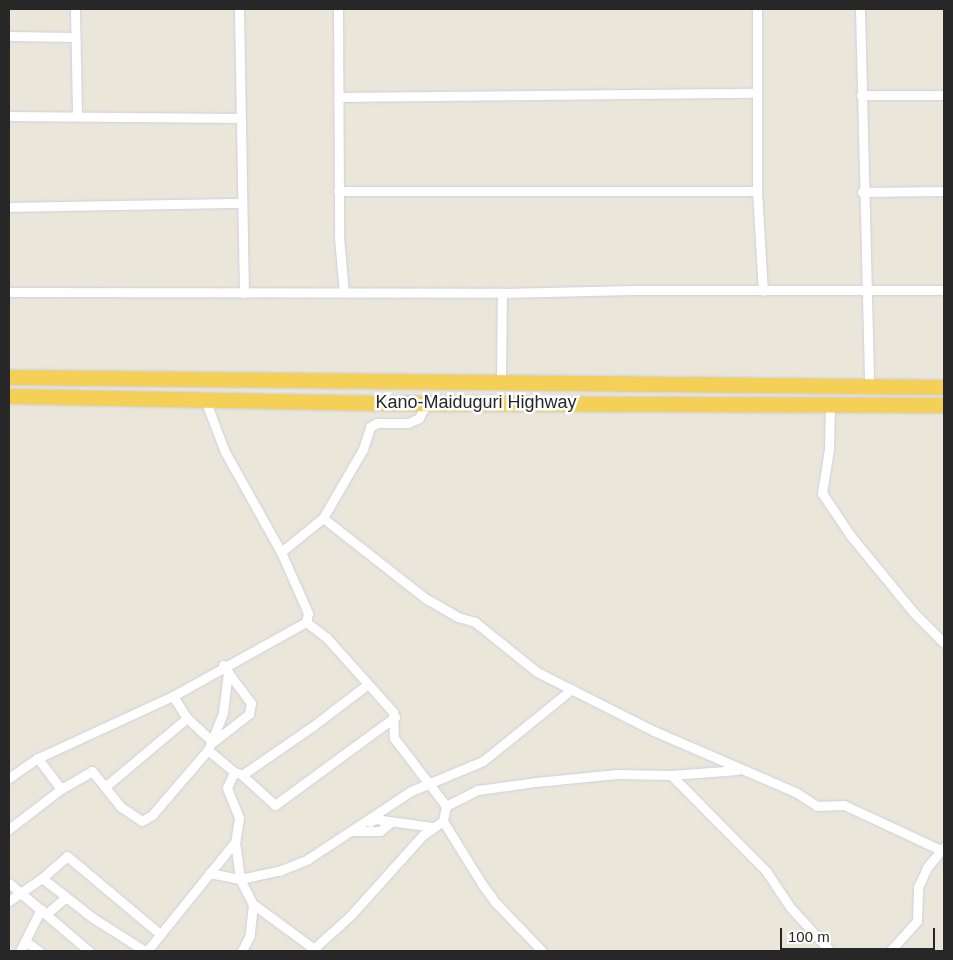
<!DOCTYPE html>
<style>
body{margin:0}
#map{position:relative;width:953px;height:960px;overflow:hidden;background:#eae6d9;font-family:Helvetica,sans-serif}
div>[style]{position:absolute}
.roads{filter:drop-shadow(0 0 1px #cecee0) drop-shadow(0 0 1px #cecee0)}
.minor>*{height:9px;margin:-4.5px;padding:0 4.5px;transform-origin:4.5px;border-radius:4.5px;background:#fff}
.trunk>*{height:15px;margin:-7.5px;padding:0 7.5px;transform-origin:7.5px;border-radius:7.5px;background:#f4d057}
span{translate:-50% -50%;white-space:nowrap;text-align:center;line-height:1.15;-webkit-text-stroke:5px #fff;paint-order:stroke}
.street-label{font-size:18px;color:#272727}
.frame{position:absolute;inset:0;border:10px solid #272727;pointer-events:none}
.scale{position:absolute;left:780px;top:928px;width:155px;height:22px;box-sizing:border-box;border:2px solid #272727;border-top:0;padding-left:6px;font-size:15px;line-height:18px;white-space:nowrap;color:#272727;-webkit-text-stroke:4px #fff;paint-order:stroke}
</style>
<div id="map">
<div class="roads">
<div class="minor">
<div style="left:75px;top:9px;width:107px;rotate:88.9deg"></div>
<div style="left:239px;top:9px;width:284px;rotate:89deg"></div>
<div style="left:338px;top:9px;width:228px;rotate:89.7deg"></div>
<div style="left:339px;top:237px;width:56px;rotate:84.9deg"></div>
<div style="left:757px;top:9px;width:182px;rotate:90deg"></div>
<div style="left:757px;top:191px;width:100px;rotate:86.6deg"></div>
<div style="left:860px;top:9px;width:378px;rotate:88.6deg"></div>
<div style="left:9px;top:36px;width:66px;rotate:0.9deg"></div>
<div style="left:861px;top:95px;width:83px"></div>
<div style="left:340px;top:97px;width:415px;rotate:-0.6deg"></div>
<div style="left:9px;top:116px;width:231px;rotate:0.5deg"></div>
<div style="left:338px;top:191px;width:419px"></div>
<div style="left:862px;top:192px;width:82px;rotate:-0.7deg"></div>
<div style="left:9px;top:207px;width:233px;rotate:-1deg"></div>
<div style="left:9px;top:292px;width:493px;rotate:0.1deg"></div>
<div style="left:502px;top:293px;width:131px;rotate:-1.3deg"></div>
<div style="left:633px;top:290px;width:311px"></div>
<div style="left:501px;top:382px;width:89px;rotate:-89.4deg"></div>
<div style="left:830px;top:404px;width:45px;rotate:91.3deg"></div>
<div style="left:829px;top:449px;width:45px;rotate:99deg"></div>
<div style="left:822px;top:493px;width:50px;rotate:56.3deg"></div>
<div style="left:850px;top:535px;width:101px;rotate:50.6deg"></div>
<div style="left:914px;top:613px;width:42px;rotate:45deg"></div>
<div style="left:323px;top:518px;width:130px;rotate:38.1deg"></div>
<div style="left:425px;top:598px;width:38px;rotate:30deg"></div>
<div style="left:458px;top:617px;width:18px;rotate:16deg"></div>
<div style="left:475px;top:622px;width:80px;rotate:38.9deg"></div>
<div style="left:537px;top:672px;width:131px;rotate:26.8deg"></div>
<div style="left:654px;top:731px;width:156px;rotate:23.4deg"></div>
<div style="left:797px;top:793px;width:24px;rotate:33deg"></div>
<div style="left:817px;top:806px;width:27px;rotate:-2deg"></div>
<div style="left:844px;top:805px;width:107px;rotate:24.9deg"></div>
<div style="left:281px;top:552px;width:54px;rotate:-39deg"></div>
<div style="left:323px;top:518px;width:80px;rotate:-59.9deg"></div>
<div style="left:363px;top:449px;width:23px;rotate:-72deg"></div>
<div style="left:370px;top:427px;width:8px;rotate:-30deg"></div>
<div style="left:377px;top:423px;width:31px"></div>
<div style="left:408px;top:423px;width:12px;rotate:-24deg"></div>
<div style="left:419px;top:418px;width:18px;rotate:-63deg"></div>
<div style="left:306px;top:622px;width:25px;rotate:37deg"></div>
<div style="left:326px;top:637px;width:101px;rotate:48.2deg"></div>
<div style="left:393px;top:712px;width:26px;rotate:88deg"></div>
<div style="left:394px;top:738px;width:86px;rotate:52.6deg"></div>
<div style="left:223px;top:665px;width:9px;rotate:54deg"></div>
<div style="left:228px;top:672px;width:41px;rotate:97deg"></div>
<div style="left:223px;top:713px;width:40px;rotate:112deg"></div>
<div style="left:208px;top:750px;width:34px;rotate:40deg"></div>
<div style="left:234px;top:772px;width:17px;rotate:114deg"></div>
<div style="left:227px;top:788px;width:32px;rotate:68deg"></div>
<div style="left:239px;top:818px;width:24px;rotate:99deg"></div>
<div style="left:235px;top:842px;width:37px;rotate:82deg"></div>
<div style="left:240px;top:879px;width:28px;rotate:63deg"></div>
<div style="left:253px;top:904px;width:31px;rotate:96deg"></div>
<div style="left:250px;top:935px;width:18px;rotate:117deg"></div>
<div style="left:173px;top:696px;width:26px;rotate:58deg"></div>
<div style="left:238px;top:773px;width:4px;rotate:27deg"></div>
<div style="left:242px;top:775px;width:86px;rotate:-34.6deg"></div>
<div style="left:313px;top:726px;width:69px;rotate:-37.4deg"></div>
<div style="left:242px;top:775px;width:45px;rotate:42.3deg"></div>
<div style="left:275px;top:805px;width:149px;rotate:-36.3deg"></div>
<div style="left:671px;top:775px;width:135px;rotate:45.3deg"></div>
<div style="left:766px;top:871px;width:43px;rotate:56.3deg"></div>
<div style="left:790px;top:907px;width:59px;rotate:47.7deg"></div>
<div style="left:9px;top:778px;width:35px;rotate:-35deg"></div>
<div style="left:38px;top:758px;width:149px;rotate:-24.7deg"></div>
<div style="left:173px;top:696px;width:152px;rotate:-29.1deg"></div>
<div style="left:306px;top:622px;width:9px;rotate:-77deg"></div>
<div style="left:308px;top:613px;width:67px;rotate:-113.9deg"></div>
<div style="left:281px;top:552px;width:115px;rotate:-119.2deg"></div>
<div style="left:225px;top:452px;width:56px;rotate:-111deg"></div>
<div style="left:106px;top:786px;width:106px;rotate:-40deg"></div>
<div style="left:187px;top:718px;width:35px;rotate:43deg"></div>
<div style="left:213px;top:742px;width:46px;rotate:-37.9deg"></div>
<div style="left:249px;top:714px;width:11px;rotate:-80deg"></div>
<div style="left:251px;top:703px;width:39px;rotate:-127deg"></div>
<div style="left:61px;top:789px;width:36px;rotate:-30deg"></div>
<div style="left:92px;top:771px;width:46px;rotate:51.1deg"></div>
<div style="left:121px;top:807px;width:25px;rotate:34deg"></div>
<div style="left:142px;top:821px;width:12px;rotate:-31deg"></div>
<div style="left:152px;top:815px;width:86px;rotate:-49.3deg"></div>
<div style="left:370px;top:822px;width:6px;rotate:-31deg"></div>
<div style="left:375px;top:819px;width:59px;rotate:7.9deg"></div>
<div style="left:9px;top:829px;width:66px;rotate:-37.6deg"></div>
<div style="left:61px;top:789px;width:39px;rotate:-127deg"></div>
<div style="left:354px;top:831px;width:26px"></div>
<div style="left:380px;top:831px;width:13px;rotate:-39deg"></div>
<div style="left:209px;top:873px;width:32px;rotate:11deg"></div>
<div style="left:240px;top:879px;width:40px;rotate:-12deg"></div>
<div style="left:279px;top:871px;width:31px;rotate:-22deg"></div>
<div style="left:308px;top:859px;width:123px;rotate:-33.4deg"></div>
<div style="left:411px;top:791px;width:78px;rotate:-22.6deg"></div>
<div style="left:483px;top:761px;width:114px;rotate:-39deg"></div>
<div style="left:42px;top:878px;width:33px;rotate:-41deg"></div>
<div style="left:67px;top:856px;width:121px;rotate:40deg"></div>
<div style="left:9px;top:883px;width:105px;rotate:40.4deg"></div>
<div style="left:9px;top:901px;width:40px;rotate:-34.9deg"></div>
<div style="left:42px;top:878px;width:65px;rotate:38.1deg"></div>
<div style="left:93px;top:918px;width:62px;rotate:32.4deg"></div>
<div style="left:253px;top:904px;width:79px;rotate:36.3deg"></div>
<div style="left:46px;top:914px;width:26px;rotate:-40deg"></div>
<div style="left:25px;top:941px;width:17px;rotate:36deg"></div>
<div style="left:20px;top:951px;width:47px;rotate:-63.4deg"></div>
<div style="left:147px;top:951px;width:140px;rotate:-51.1deg"></div>
<div style="left:311px;top:951px;width:52px;rotate:-41.9deg"></div>
<div style="left:350px;top:916px;width:109px;rotate:-48deg"></div>
<div style="left:423px;top:835px;width:24px;rotate:-35deg"></div>
<div style="left:542px;top:951px;width:68px;rotate:-133.8deg"></div>
<div style="left:495px;top:902px;width:22px;rotate:-126deg"></div>
<div style="left:482px;top:884px;width:74px;rotate:-121.8deg"></div>
<div style="left:443px;top:821px;width:15px;rotate:-79deg"></div>
<div style="left:446px;top:806px;width:36px;rotate:-27deg"></div>
<div style="left:478px;top:790px;width:59px;rotate:-7.9deg"></div>
<div style="left:536px;top:782px;width:81px;rotate:-5.6deg"></div>
<div style="left:617px;top:774px;width:54px;rotate:1.1deg"></div>
<div style="left:671px;top:775px;width:67px;rotate:-4.3deg"></div>
<div style="left:890px;top:951px;width:40px;rotate:-48deg"></div>
<div style="left:917px;top:921px;width:34px;rotate:-88deg"></div>
<div style="left:918px;top:887px;width:23px;rotate:-65deg"></div>
<div style="left:928px;top:866px;width:25px;rotate:-50deg"></div>
</div>
<div class="trunk">
<div style="left:9px;top:377px;width:935px;rotate:0.61deg"></div>
<div style="left:9px;top:396px;width:369px;rotate:1.1deg"></div>
<div style="left:378px;top:403px;width:566px;rotate:0.2deg"></div>
</div>
</div>
<div class="street-label">
<span style="left:476px;top:402px">Kano-Maiduguri Highway</span>
</div>
<div class="frame"></div>
<div class="scale">100 m</div>
</div>
